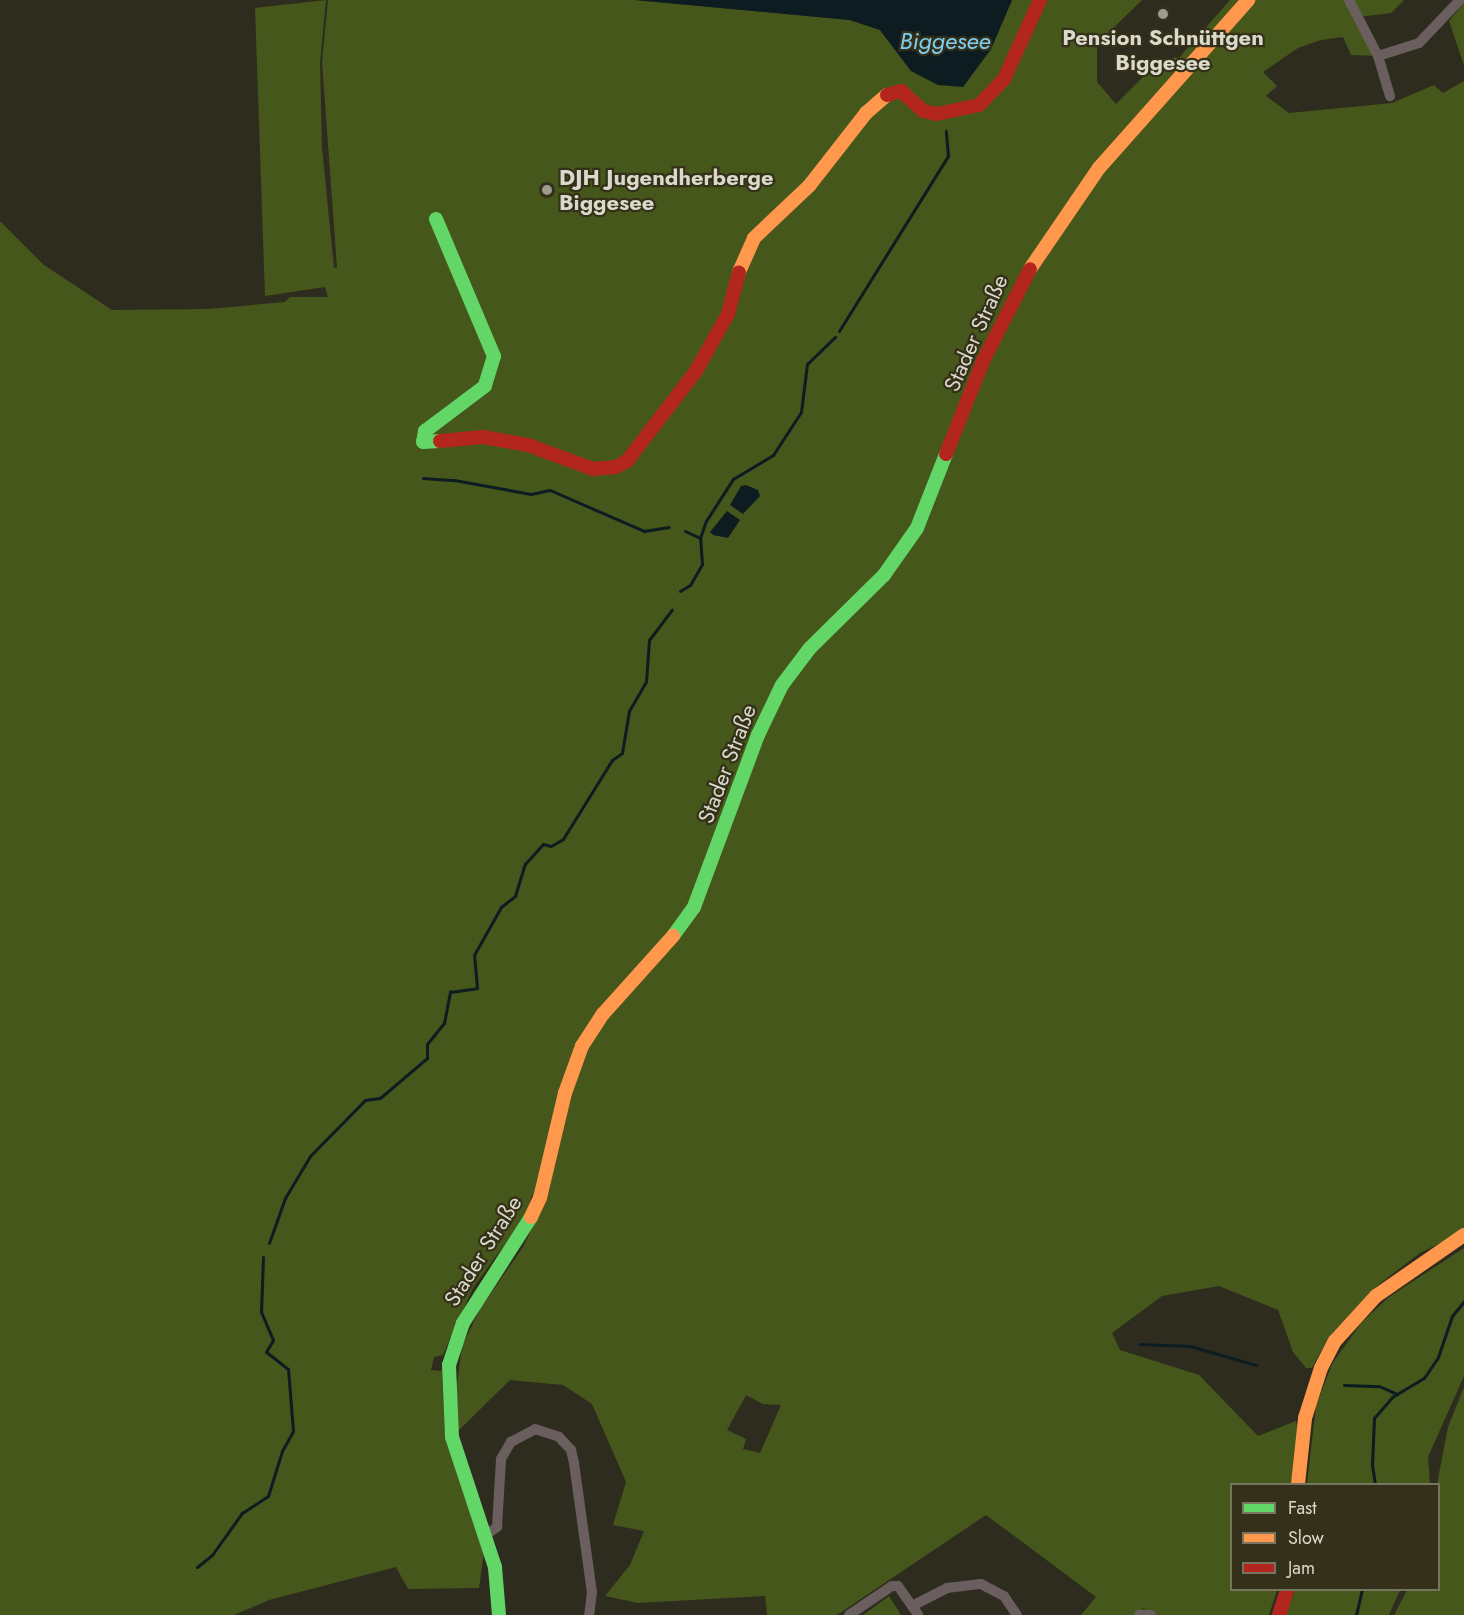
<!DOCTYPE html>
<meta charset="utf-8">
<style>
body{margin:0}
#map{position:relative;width:1464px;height:1615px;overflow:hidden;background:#2e2c1f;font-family:Jost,sans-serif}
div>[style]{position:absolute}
.green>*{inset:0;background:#45571a}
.water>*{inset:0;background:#0d1c21}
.stream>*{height:3px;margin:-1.5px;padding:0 1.5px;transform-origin:1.5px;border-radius:1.5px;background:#0d1c21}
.street>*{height:10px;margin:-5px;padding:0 5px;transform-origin:5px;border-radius:5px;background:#6a5e5f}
.fast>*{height:14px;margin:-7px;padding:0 7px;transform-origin:7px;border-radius:7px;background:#63d668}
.slow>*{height:14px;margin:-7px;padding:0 7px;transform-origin:7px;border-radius:7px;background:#ff974d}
.jam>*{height:14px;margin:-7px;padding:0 7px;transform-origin:7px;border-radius:7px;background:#b3261e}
.dots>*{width:16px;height:16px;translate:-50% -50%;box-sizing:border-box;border:3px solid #343019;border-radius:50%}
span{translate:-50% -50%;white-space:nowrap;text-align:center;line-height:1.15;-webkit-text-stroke:4.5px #343019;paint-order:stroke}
.poi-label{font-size:22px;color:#dbd9cb;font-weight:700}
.left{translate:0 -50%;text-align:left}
.street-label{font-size:22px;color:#dbd9cb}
.water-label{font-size:24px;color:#7ccef2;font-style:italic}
.legend{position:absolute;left:1230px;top:1483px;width:210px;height:108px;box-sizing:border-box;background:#343019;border:2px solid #777460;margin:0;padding:8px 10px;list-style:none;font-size:18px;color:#dbd9cb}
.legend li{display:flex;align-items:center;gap:12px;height:30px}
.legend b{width:30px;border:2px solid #777460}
</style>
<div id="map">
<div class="green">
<div style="clip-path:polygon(evenodd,326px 0,320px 63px,322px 147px,334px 268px,337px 267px,322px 62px,328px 0,635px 0,850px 20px,880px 30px,911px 71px,963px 87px,991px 49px,1012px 0,1142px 0,1097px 44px,1097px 82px,1116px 104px,1145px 75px,1175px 57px,1178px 59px,1230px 0,1404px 0,1391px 13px,1359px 17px,1378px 56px,1351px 55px,1343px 37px,1321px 40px,1298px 48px,1263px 72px,1277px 86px,1266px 96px,1289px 113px,1392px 103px,1434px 85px,1443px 93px,1464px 81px,1464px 1231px,1420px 1253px,1378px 1285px,1329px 1337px,1312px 1368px,1306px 1368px,1293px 1352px,1278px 1310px,1219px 1286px,1162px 1296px,1112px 1333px,1120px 1350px,1199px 1375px,1258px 1436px,1296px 1421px,1301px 1446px,1297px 1484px,1232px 1484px,1232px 1590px,1277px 1590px,1269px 1615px,1151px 1615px,1142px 1607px,1146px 1615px,1081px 1615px,1096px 1597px,986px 1515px,837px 1615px,767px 1615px,765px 1596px,638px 1603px,605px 1596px,630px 1565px,644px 1531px,613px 1525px,626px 1482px,592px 1404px,563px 1385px,510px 1380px,458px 1431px,454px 1407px,462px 1346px,480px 1309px,523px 1247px,545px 1201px,532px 1195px,526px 1215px,473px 1288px,443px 1355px,434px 1357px,431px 1370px,442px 1371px,445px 1439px,485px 1546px,479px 1588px,408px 1589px,396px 1567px,269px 1600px,234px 1615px,0 1615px,0 221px,44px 265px,112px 310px,209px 309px,285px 302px,290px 297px,328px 297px,325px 287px,265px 296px,255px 8px,326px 0,746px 1395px,763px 1404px,781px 1405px,760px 1453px,743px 1449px,746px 1439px,727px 1430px,746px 1395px)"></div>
<div style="clip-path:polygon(1464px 3px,1464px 65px,1449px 21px)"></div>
<div style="clip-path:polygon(1464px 1248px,1464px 1376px,1428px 1457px,1430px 1484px,1307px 1484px,1316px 1406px,1332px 1364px,1361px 1323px,1389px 1297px)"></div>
<div style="clip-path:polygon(1464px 1387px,1464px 1615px,1394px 1615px,1407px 1590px,1438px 1590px,1437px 1484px,1448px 1427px)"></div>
<div style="clip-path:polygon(1295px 1590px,1400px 1590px,1389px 1615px,1285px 1615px)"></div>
<div style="clip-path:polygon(889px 1596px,901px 1615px,863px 1615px,866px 1613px)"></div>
</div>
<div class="water">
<div style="clip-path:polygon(635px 0,1012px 0,991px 49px,963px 87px,938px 85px,911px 71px,880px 30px,850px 20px)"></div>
<div style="clip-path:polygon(746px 485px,758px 490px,760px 496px,743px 514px,730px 505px,741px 486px)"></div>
<div style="clip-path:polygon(727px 511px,740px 520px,728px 538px,713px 535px,710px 532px)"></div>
</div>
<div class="stream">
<div style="left:839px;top:331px;width:206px;rotate:-58.1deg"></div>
<div style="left:948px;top:156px;width:25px;rotate:-95deg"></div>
<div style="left:423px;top:478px;width:31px;rotate:4deg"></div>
<div style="left:454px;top:480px;width:78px;rotate:10.3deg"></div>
<div style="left:531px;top:494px;width:19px;rotate:-12deg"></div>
<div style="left:550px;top:490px;width:103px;rotate:23.6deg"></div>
<div style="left:644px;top:531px;width:25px;rotate:-9deg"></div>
<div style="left:685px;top:531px;width:17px;rotate:25deg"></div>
<div style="left:680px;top:591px;width:12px;rotate:-31deg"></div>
<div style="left:690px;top:585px;width:24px;rotate:-60deg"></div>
<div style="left:702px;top:564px;width:26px;rotate:-94deg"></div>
<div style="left:700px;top:538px;width:18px;rotate:-71deg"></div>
<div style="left:706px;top:521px;width:50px;rotate:-57.3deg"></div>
<div style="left:733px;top:479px;width:47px;rotate:-31deg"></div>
<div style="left:773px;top:455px;width:51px;rotate:-56.9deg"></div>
<div style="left:801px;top:412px;width:48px;rotate:-82.9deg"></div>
<div style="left:807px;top:364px;width:39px;rotate:-44deg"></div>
<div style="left:269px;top:1243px;width:48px;rotate:-70.4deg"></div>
<div style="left:285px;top:1198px;width:49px;rotate:-59.2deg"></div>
<div style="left:310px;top:1156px;width:78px;rotate:-45.5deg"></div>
<div style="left:365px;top:1100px;width:15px;rotate:-8deg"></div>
<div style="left:380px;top:1098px;width:62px;rotate:-40.4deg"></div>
<div style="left:427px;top:1058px;width:14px;rotate:-90deg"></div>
<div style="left:427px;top:1044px;width:27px;rotate:-51deg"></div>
<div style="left:444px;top:1023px;width:32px;rotate:-79deg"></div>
<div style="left:450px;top:992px;width:27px;rotate:-8deg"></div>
<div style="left:477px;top:988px;width:33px;rotate:-95deg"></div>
<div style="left:474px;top:955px;width:55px;rotate:-60.6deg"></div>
<div style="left:501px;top:907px;width:18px;rotate:-38deg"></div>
<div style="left:515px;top:896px;width:34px;rotate:-73deg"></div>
<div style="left:525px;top:864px;width:27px;rotate:-48deg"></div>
<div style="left:543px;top:844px;width:8px;rotate:14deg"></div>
<div style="left:551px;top:846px;width:14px;rotate:-30deg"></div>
<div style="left:563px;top:839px;width:93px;rotate:-58.2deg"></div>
<div style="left:612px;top:760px;width:12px;rotate:-35deg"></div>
<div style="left:622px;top:753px;width:43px;rotate:-80.5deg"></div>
<div style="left:629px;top:711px;width:34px;rotate:-60deg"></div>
<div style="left:646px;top:682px;width:42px;rotate:-85.9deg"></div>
<div style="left:649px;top:640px;width:38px;rotate:-53deg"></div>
<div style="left:1140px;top:1344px;width:50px;rotate:2.3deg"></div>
<div style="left:1190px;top:1346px;width:69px;rotate:16.1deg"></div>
<div style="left:1344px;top:1385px;width:35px;rotate:2deg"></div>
<div style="left:1379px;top:1386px;width:20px;rotate:24deg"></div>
<div style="left:1375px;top:1484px;width:20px;rotate:-99deg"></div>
<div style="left:1372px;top:1464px;width:46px;rotate:-87.5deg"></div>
<div style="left:1374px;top:1418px;width:28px;rotate:-49deg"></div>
<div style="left:1392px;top:1397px;width:37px;rotate:-31deg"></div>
<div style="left:1424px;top:1378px;width:25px;rotate:-56deg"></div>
<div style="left:1438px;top:1357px;width:43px;rotate:-71.1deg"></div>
<div style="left:1452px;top:1316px;width:19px;rotate:-51deg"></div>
<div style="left:197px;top:1567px;width:19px;rotate:-39deg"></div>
<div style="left:212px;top:1555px;width:52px;rotate:-54.5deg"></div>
<div style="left:242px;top:1513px;width:31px;rotate:-33deg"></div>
<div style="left:268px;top:1496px;width:47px;rotate:-72.7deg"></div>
<div style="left:282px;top:1451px;width:23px;rotate:-61deg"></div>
<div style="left:293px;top:1431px;width:62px;rotate:-94.6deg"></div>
<div style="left:288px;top:1369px;width:28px;rotate:-142deg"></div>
<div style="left:266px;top:1352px;width:14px;rotate:-60deg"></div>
<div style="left:273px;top:1340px;width:30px;rotate:-113deg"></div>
<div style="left:261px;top:1312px;width:55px;rotate:-87.9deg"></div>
<div style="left:1356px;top:1615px;width:26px;rotate:-77deg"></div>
</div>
<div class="street">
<div style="left:1349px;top:0;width:63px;rotate:62.6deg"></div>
<div style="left:1378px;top:56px;width:42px;rotate:73.3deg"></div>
<div style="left:1378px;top:56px;width:43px;rotate:-17.6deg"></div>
<div style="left:1419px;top:43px;width:59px;rotate:-46.4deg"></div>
<div style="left:486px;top:1535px;width:14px;rotate:-36deg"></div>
<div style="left:497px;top:1527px;width:68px;rotate:-86.6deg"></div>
<div style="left:501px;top:1459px;width:20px;rotate:-60deg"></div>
<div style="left:511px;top:1442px;width:27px;rotate:-28deg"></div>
<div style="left:535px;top:1429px;width:25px;rotate:18deg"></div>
<div style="left:559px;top:1437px;width:18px;rotate:47deg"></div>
<div style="left:571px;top:1450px;width:13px;rotate:77deg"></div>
<div style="left:574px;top:1463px;width:130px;rotate:82.1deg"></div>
<div style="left:592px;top:1592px;width:23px;rotate:97deg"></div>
<div style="left:912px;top:1606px;width:39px;rotate:-27deg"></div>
<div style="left:947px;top:1588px;width:34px;rotate:-7deg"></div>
<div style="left:981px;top:1584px;width:26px;rotate:28deg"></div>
<div style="left:1004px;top:1596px;width:23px;rotate:56deg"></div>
<div style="left:849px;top:1615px;width:52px;rotate:-34deg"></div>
<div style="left:892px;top:1586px;width:6px"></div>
<div style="left:898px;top:1586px;width:35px;rotate:55deg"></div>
<div style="left:1139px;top:1615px;width:12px"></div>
</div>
<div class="fast">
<div style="left:436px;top:219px;width:149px;rotate:67.1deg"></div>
<div style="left:494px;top:356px;width:31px;rotate:107deg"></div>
<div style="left:485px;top:386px;width:75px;rotate:143.1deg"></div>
<div style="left:425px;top:431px;width:11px;rotate:100deg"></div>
<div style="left:423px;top:442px;width:17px;rotate:-3deg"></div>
<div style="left:673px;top:936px;width:36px;rotate:-54deg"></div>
<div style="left:694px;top:907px;width:184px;rotate:-69.6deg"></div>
<div style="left:758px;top:735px;width:55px;rotate:-64.4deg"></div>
<div style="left:782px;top:685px;width:46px;rotate:-52.9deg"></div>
<div style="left:810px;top:648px;width:104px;rotate:-44.6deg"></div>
<div style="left:884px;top:575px;width:57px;rotate:-54.9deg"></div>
<div style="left:917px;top:528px;width:79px;rotate:-68.6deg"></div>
<div style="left:499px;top:1615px;width:48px;rotate:-94.8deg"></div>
<div style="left:495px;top:1567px;width:137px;rotate:-108.3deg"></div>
<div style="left:452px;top:1437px;width:72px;rotate:-92.4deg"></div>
<div style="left:449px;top:1365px;width:44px;rotate:-71.6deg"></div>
<div style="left:463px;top:1323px;width:126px;rotate:-57.3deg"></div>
</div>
<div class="slow">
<div style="left:1030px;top:269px;width:122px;rotate:-55.7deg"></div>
<div style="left:1099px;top:168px;width:225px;rotate:-48.4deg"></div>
<div style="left:739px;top:272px;width:37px;rotate:-66deg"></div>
<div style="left:754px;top:238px;width:76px;rotate:-43.4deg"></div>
<div style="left:809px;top:186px;width:93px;rotate:-52deg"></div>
<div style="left:866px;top:113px;width:28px;rotate:-41deg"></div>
<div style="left:531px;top:1217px;width:21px;rotate:-65deg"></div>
<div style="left:540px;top:1198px;width:108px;rotate:-76.6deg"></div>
<div style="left:565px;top:1093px;width:50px;rotate:-70.1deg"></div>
<div style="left:582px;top:1046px;width:38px;rotate:-57deg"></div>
<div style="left:603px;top:1014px;width:105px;rotate:-48.1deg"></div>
<div style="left:1298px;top:1484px;width:66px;rotate:-83.9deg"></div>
<div style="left:1305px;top:1418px;width:52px;rotate:-72.3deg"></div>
<div style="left:1321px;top:1368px;width:30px;rotate:-63deg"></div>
<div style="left:1335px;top:1341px;width:61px;rotate:-47.7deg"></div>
<div style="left:1376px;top:1296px;width:107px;rotate:-34.7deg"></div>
</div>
<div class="jam">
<div style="left:887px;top:95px;width:15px;rotate:-16deg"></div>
<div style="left:901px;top:91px;width:30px;rotate:42deg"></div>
<div style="left:923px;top:111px;width:14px;rotate:12deg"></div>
<div style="left:937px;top:114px;width:43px;rotate:-12.1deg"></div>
<div style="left:979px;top:105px;width:36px;rotate:-46deg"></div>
<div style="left:1004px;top:79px;width:87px;rotate:-65.5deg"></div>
<div style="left:440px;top:441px;width:43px;rotate:-5.3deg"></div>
<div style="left:483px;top:437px;width:46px;rotate:10.1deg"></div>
<div style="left:528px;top:445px;width:69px;rotate:20.3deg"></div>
<div style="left:593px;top:469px;width:23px;rotate:-5deg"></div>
<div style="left:616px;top:467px;width:13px;rotate:-29deg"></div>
<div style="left:627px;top:461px;width:113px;rotate:-52.5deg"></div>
<div style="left:696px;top:371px;width:65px;rotate:-60.7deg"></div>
<div style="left:728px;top:314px;width:43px;rotate:-75.3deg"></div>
<div style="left:946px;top:454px;width:100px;rotate:-68.3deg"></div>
<div style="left:983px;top:361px;width:103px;rotate:-62.9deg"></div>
<div style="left:1279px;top:1615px;width:26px;rotate:-72deg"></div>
</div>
<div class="dots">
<div style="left:1163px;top:14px;background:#9e9c8f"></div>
<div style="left:547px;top:190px;background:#9e9c8f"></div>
</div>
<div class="poi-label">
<span style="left:1163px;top:50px">Pension Schnüttgen<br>Biggesee</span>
<span class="left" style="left:559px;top:190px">DJH Jugendherberge<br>Biggesee</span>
</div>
<div class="street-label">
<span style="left:976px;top:333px;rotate:-66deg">Stader Straße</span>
<span style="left:727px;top:764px;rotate:-69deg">Stader Straße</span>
<span style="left:483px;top:1251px;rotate:-58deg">Stader Straße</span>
</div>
<div class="water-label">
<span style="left:945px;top:41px">Biggesee</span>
</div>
<ul class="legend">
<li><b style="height:8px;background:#63d668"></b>Fast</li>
<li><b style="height:8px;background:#ff974d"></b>Slow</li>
<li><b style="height:8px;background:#b3261e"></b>Jam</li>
</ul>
</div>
